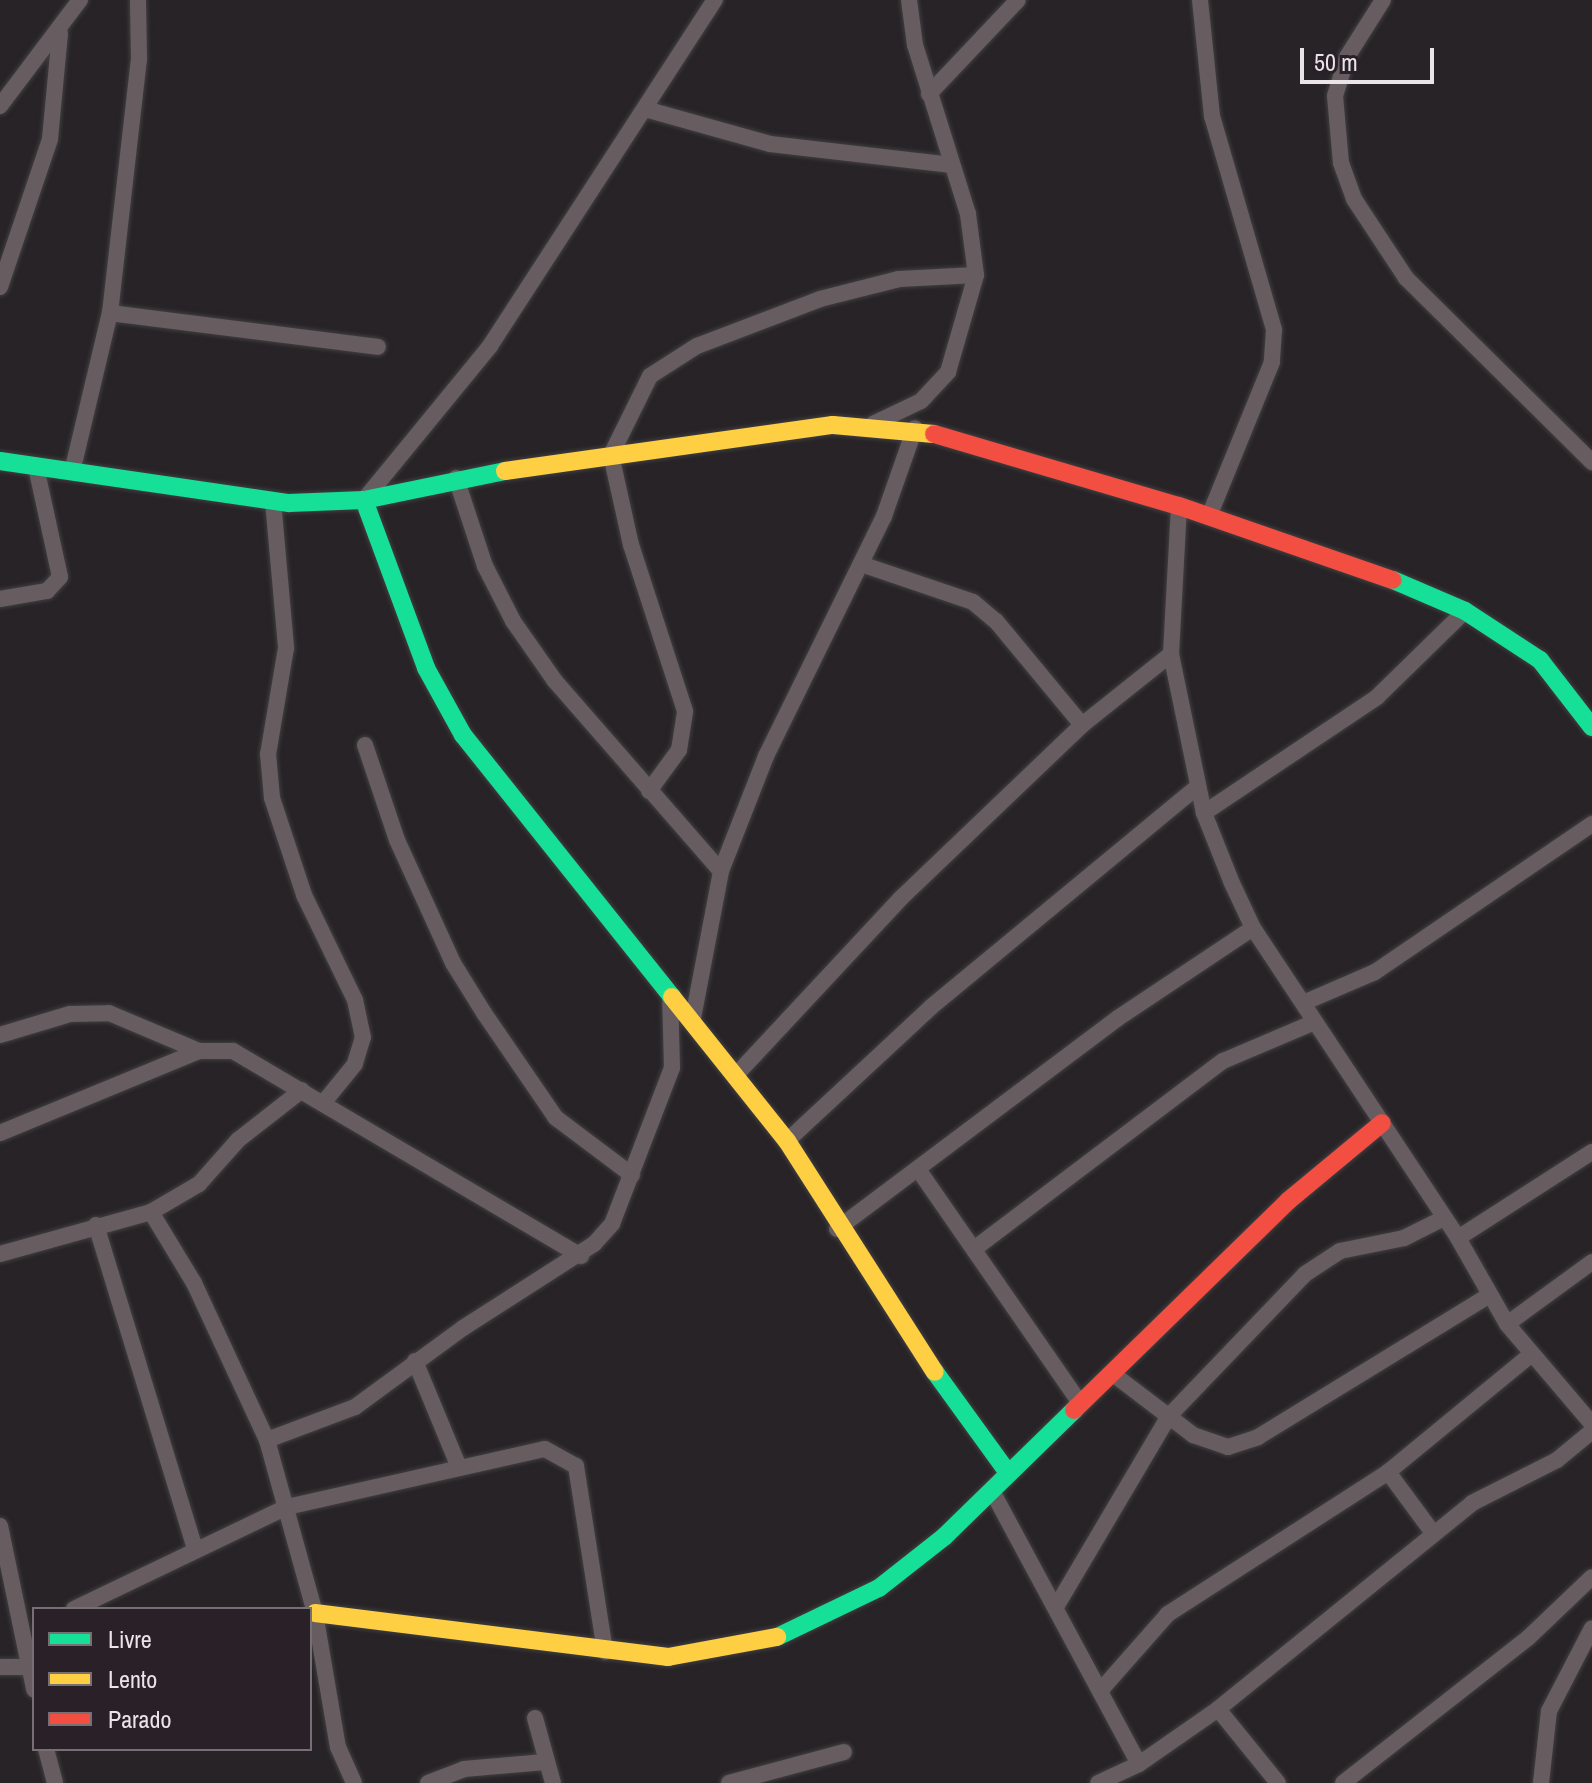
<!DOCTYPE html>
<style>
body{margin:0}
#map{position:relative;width:1592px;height:1783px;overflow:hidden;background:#272326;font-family:"Archivo Narrow",sans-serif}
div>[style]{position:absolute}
.roads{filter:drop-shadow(0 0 2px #413f41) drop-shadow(0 0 2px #413f41)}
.street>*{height:16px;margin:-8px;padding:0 8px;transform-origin:8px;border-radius:8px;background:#675d61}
.fast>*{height:18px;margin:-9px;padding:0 9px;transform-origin:9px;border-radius:9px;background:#16e098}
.slow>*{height:18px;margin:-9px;padding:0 9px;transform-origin:9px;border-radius:9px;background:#ffcf43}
.jam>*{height:18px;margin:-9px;padding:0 9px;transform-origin:9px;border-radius:9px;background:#f24e42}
span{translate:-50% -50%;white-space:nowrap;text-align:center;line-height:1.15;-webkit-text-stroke:8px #292127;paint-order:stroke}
.legend{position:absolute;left:32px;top:1607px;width:280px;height:144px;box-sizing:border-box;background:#292127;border:2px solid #766f74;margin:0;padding:10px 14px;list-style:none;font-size:24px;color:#eae4e8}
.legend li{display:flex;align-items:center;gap:16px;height:40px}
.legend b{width:40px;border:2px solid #766f74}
.scale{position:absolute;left:1300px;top:48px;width:134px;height:36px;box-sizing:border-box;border:4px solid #eae4e8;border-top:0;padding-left:10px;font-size:24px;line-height:28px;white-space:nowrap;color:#eae4e8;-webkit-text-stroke:6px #292127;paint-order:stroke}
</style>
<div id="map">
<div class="roads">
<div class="street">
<div style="left:1200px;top:0;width:117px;rotate:84.1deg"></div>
<div style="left:1212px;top:116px;width:223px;rotate:73.8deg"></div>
<div style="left:1274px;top:330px;width:32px;rotate:94deg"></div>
<div style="left:1272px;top:362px;width:166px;rotate:112.2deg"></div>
<div style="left:1383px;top:0;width:67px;rotate:122.3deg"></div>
<div style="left:1347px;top:57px;width:41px;rotate:107.1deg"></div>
<div style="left:1335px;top:96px;width:67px;rotate:84.9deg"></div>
<div style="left:1341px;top:163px;width:38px;rotate:70deg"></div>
<div style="left:1354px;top:199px;width:95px;rotate:56.6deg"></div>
<div style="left:1406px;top:278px;width:262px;rotate:44.7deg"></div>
<div style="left:929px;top:94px;width:129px;rotate:-46.6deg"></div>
<div style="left:0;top:106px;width:133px;rotate:-53deg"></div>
<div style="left:645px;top:109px;width:130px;rotate:15.6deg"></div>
<div style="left:770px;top:144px;width:183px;rotate:6.6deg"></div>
<div style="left:0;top:287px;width:156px;rotate:-71.3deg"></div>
<div style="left:50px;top:139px;width:106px;rotate:-84.6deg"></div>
<div style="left:110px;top:313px;width:270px;rotate:7.2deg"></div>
<div style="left:873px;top:424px;width:53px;rotate:-25.6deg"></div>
<div style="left:921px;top:401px;width:40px;rotate:-47deg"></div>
<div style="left:948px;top:372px;width:101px;rotate:-73.9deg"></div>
<div style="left:976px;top:275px;width:62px;rotate:-97.5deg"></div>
<div style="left:968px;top:214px;width:177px;rotate:-107.4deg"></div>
<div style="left:915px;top:45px;width:45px;rotate:-97.6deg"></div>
<div style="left:72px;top:472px;width:163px;rotate:-76.6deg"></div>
<div style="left:110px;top:313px;width:255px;rotate:-83.5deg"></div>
<div style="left:139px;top:60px;width:60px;rotate:-91deg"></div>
<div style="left:456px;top:478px;width:93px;rotate:71.8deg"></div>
<div style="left:485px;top:566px;width:62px;rotate:63deg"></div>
<div style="left:513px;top:621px;width:73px;rotate:55deg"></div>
<div style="left:555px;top:681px;width:252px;rotate:48.9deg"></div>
<div style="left:364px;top:500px;width:199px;rotate:-50.7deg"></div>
<div style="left:490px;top:346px;width:413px;rotate:-57deg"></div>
<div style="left:273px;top:501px;width:148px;rotate:84.9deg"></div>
<div style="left:286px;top:648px;width:108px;rotate:99.6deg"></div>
<div style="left:268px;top:754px;width:44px;rotate:84.8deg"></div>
<div style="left:272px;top:798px;width:102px;rotate:71.7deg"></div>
<div style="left:304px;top:895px;width:117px;rotate:64.1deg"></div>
<div style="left:355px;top:1000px;width:38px;rotate:78deg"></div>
<div style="left:363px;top:1037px;width:28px;rotate:107deg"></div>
<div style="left:355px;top:1064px;width:49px;rotate:129.2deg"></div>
<div style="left:1179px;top:506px;width:148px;rotate:93.1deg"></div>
<div style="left:1171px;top:654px;width:162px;rotate:78.3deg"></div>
<div style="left:1204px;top:813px;width:73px;rotate:68.3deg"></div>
<div style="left:1231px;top:881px;width:52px;rotate:64.9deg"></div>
<div style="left:1253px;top:928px;width:372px;rotate:56.5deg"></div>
<div style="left:1458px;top:1238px;width:99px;rotate:60.3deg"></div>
<div style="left:1507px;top:1324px;width:131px;rotate:49.6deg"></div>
<div style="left:861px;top:564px;width:118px;rotate:18.7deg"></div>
<div style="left:973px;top:602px;width:30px;rotate:40deg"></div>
<div style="left:996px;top:621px;width:135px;rotate:50.4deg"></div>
<div style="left:0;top:599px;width:48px;rotate:-9.7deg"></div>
<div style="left:47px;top:591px;width:19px;rotate:-47deg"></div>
<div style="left:60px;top:577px;width:113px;rotate:-102.3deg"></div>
<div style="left:365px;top:745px;width:100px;rotate:71.4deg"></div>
<div style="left:397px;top:840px;width:135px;rotate:65.5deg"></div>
<div style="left:453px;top:963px;width:59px;rotate:58.2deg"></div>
<div style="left:484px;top:1013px;width:127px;rotate:55.6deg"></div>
<div style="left:556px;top:1118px;width:95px;rotate:36.9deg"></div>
<div style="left:649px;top:791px;width:51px;rotate:-53.8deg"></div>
<div style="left:679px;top:750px;width:39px;rotate:-81deg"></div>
<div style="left:685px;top:711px;width:175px;rotate:-108deg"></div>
<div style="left:631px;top:545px;width:92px;rotate:-102.5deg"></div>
<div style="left:611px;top:455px;width:88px;rotate:-63.7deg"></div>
<div style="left:650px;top:376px;width:56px;rotate:-32.6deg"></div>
<div style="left:697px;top:346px;width:132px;rotate:-20.9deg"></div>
<div style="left:820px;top:299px;width:81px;rotate:-14.2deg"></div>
<div style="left:899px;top:279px;width:77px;rotate:-3deg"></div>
<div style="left:1204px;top:813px;width:208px;rotate:-33.8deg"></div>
<div style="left:1377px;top:697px;width:123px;rotate:-44.3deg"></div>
<div style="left:1303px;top:1003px;width:78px;rotate:-23.3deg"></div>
<div style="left:1375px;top:972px;width:263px;rotate:-34.3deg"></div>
<div style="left:693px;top:1018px;width:150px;rotate:-79.2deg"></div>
<div style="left:721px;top:871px;width:123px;rotate:-68.6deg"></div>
<div style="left:766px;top:756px;width:267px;rotate:-63.8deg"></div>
<div style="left:884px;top:516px;width:93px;rotate:-70.6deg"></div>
<div style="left:0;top:1035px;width:73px;rotate:-16.7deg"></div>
<div style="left:70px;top:1014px;width:39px;rotate:-1deg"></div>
<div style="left:109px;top:1013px;width:98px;rotate:22.9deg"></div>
<div style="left:736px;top:1075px;width:241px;rotate:-47deg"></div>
<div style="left:900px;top:899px;width:252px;rotate:-43.7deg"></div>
<div style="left:1082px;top:725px;width:114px;rotate:-38.6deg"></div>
<div style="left:0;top:1133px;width:215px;rotate:-22.4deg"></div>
<div style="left:199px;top:1051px;width:34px"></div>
<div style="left:233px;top:1051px;width:404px;rotate:30.5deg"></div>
<div style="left:787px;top:1141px;width:197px;rotate:-42.9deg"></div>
<div style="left:931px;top:1007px;width:347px;rotate:-39.6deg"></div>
<div style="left:920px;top:1172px;width:281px;rotate:55.3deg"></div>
<div style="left:151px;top:1212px;width:83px;rotate:58.8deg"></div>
<div style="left:194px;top:1283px;width:173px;rotate:65.1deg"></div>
<div style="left:267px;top:1440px;width:180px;rotate:74.5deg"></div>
<div style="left:315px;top:1613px;width:136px;rotate:80.3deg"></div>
<div style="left:338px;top:1747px;width:39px;rotate:66deg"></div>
<div style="left:96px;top:1225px;width:338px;rotate:73deg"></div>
<div style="left:837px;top:1229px;width:351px;rotate:-36.9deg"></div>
<div style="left:1118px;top:1018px;width:162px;rotate:-33.7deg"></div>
<div style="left:1458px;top:1238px;width:159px;rotate:-32.7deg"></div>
<div style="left:974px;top:1249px;width:312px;rotate:-37.1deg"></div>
<div style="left:1223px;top:1061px;width:100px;rotate:-23deg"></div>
<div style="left:0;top:1254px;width:157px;rotate:-15.5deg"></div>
<div style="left:151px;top:1212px;width:56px;rotate:-30.3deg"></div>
<div style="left:199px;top:1184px;width:59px;rotate:-48.4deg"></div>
<div style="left:238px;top:1140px;width:81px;rotate:-38deg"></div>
<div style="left:1507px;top:1324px;width:105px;rotate:-36.1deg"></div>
<div style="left:415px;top:1361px;width:113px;rotate:67.5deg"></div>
<div style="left:1113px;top:1374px;width:101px;rotate:37.3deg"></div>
<div style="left:1193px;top:1435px;width:37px;rotate:19deg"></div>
<div style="left:1228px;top:1447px;width:32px;rotate:-18deg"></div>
<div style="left:1258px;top:1437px;width:272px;rotate:-31.5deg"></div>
<div style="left:267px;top:1440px;width:94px;rotate:-20.6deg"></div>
<div style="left:355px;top:1407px;width:134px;rotate:-36.2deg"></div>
<div style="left:463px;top:1328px;width:156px;rotate:-32.7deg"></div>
<div style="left:594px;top:1244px;width:27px;rotate:-48deg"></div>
<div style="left:612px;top:1224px;width:167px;rotate:-69deg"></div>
<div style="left:672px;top:1068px;width:75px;rotate:-91.5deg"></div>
<div style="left:1388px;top:1472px;width:76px;rotate:53.6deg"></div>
<div style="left:992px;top:1491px;width:310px;rotate:61.7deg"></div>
<div style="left:1139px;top:1764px;width:45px;rotate:155.1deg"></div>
<div style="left:0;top:1526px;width:167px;rotate:78.2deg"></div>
<div style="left:1056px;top:1607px;width:222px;rotate:-59.4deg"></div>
<div style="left:1169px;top:1416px;width:197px;rotate:-46.2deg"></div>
<div style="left:1305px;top:1274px;width:42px;rotate:-33.3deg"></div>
<div style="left:1340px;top:1251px;width:65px;rotate:-11.5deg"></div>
<div style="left:1404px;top:1238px;width:45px;rotate:-26.6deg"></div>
<div style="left:74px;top:1609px;width:236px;rotate:-25.6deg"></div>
<div style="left:287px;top:1507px;width:264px;rotate:-12.7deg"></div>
<div style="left:545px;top:1449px;width:35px;rotate:29deg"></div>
<div style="left:576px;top:1466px;width:188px;rotate:81.1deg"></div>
<div style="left:0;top:1667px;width:29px"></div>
<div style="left:1100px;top:1691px;width:103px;rotate:-48.6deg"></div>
<div style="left:1168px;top:1614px;width:262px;rotate:-32.8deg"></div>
<div style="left:1388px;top:1472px;width:183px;rotate:-39.4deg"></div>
<div style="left:1218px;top:1709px;width:95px;rotate:51deg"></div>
<div style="left:535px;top:1718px;width:67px;rotate:74.5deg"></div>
<div style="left:46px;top:1749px;width:35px;rotate:75deg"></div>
<div style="left:1139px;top:1764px;width:96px;rotate:-34.8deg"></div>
<div style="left:1218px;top:1709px;width:327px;rotate:-39deg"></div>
<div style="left:1472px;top:1503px;width:95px;rotate:-26.8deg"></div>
<div style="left:1557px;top:1460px;width:45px;rotate:-39.6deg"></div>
<div style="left:428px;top:1783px;width:39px;rotate:-21deg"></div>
<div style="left:464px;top:1769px;width:81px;rotate:-4.9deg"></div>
<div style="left:729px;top:1783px;width:119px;rotate:-15.1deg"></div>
<div style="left:1343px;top:1783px;width:235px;rotate:-38.1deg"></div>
<div style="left:1528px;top:1638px;width:88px;rotate:-43.6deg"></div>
<div style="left:1541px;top:1783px;width:72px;rotate:-83.7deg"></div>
<div style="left:1549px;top:1711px;width:93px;rotate:-62.6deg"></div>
</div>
<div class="fast">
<div style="left:0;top:461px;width:292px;rotate:8.3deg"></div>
<div style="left:289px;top:503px;width:75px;rotate:-2.3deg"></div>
<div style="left:364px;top:500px;width:144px;rotate:-11.6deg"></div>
<div style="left:364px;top:500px;width:179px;rotate:69.7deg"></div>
<div style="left:426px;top:668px;width:77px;rotate:61.1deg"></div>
<div style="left:463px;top:735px;width:335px;rotate:51.4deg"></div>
<div style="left:1393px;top:580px;width:78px;rotate:23.3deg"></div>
<div style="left:1465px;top:611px;width:90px;rotate:33.2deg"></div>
<div style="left:1540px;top:660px;width:85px;rotate:52.2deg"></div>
<div style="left:935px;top:1372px;width:125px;rotate:54.1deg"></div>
<div style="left:777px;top:1637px;width:113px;rotate:-25.7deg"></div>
<div style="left:879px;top:1588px;width:84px;rotate:-38.2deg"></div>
<div style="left:945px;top:1536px;width:180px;rotate:-44.3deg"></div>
</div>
<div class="slow">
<div style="left:505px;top:471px;width:331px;rotate:-8deg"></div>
<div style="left:833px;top:425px;width:101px;rotate:5.1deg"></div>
<div style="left:672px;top:997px;width:184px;rotate:51.4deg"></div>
<div style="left:787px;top:1141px;width:274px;rotate:57.4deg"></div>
<div style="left:315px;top:1613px;width:356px;rotate:7.1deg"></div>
<div style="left:668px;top:1657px;width:111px;rotate:-10.4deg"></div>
</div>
<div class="jam">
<div style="left:934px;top:434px;width:255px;rotate:16.4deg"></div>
<div style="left:1179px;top:506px;width:226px;rotate:19.1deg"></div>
<div style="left:1074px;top:1410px;width:299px;rotate:-44.3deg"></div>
<div style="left:1288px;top:1201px;width:122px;rotate:-39.7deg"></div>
</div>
</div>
<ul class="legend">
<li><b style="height:10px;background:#16e098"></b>Livre</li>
<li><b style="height:10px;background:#ffcf43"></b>Lento</li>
<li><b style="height:10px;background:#f24e42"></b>Parado</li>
</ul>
<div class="scale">50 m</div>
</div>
